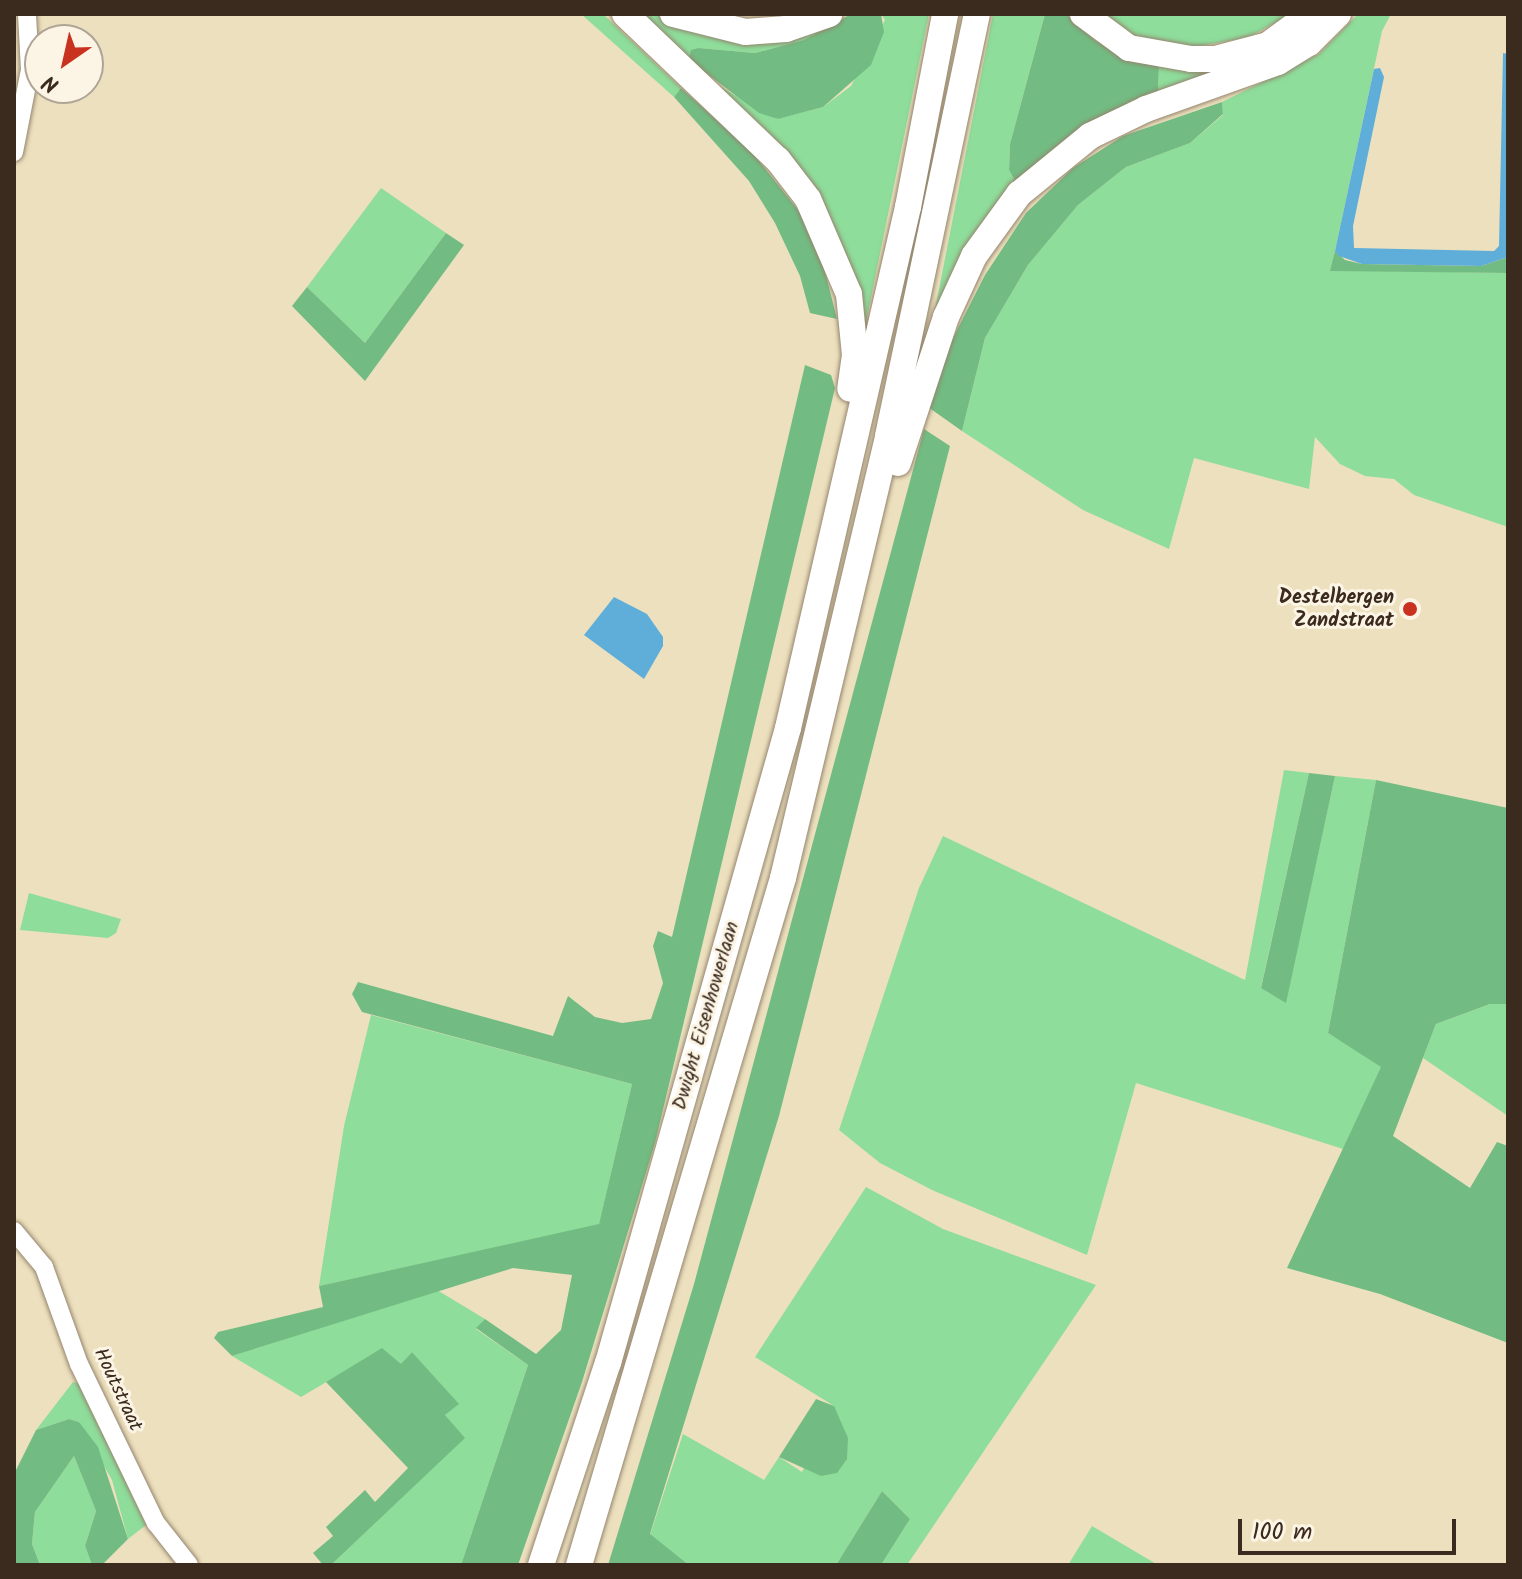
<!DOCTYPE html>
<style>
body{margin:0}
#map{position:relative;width:1522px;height:1579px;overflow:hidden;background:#ede0be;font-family:Kalam,sans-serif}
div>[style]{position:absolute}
.green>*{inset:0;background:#8edd9b}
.forest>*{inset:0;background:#72bc83}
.water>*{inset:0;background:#5faed9}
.roads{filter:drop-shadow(0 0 2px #94856e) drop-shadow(0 0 2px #94856e)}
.minor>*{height:18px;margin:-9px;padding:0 9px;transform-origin:9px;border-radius:9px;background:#fff}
.highway>*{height:26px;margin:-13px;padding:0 13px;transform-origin:13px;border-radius:13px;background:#fff}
.dots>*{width:22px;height:22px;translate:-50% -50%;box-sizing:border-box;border:4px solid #fcf5e5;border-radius:50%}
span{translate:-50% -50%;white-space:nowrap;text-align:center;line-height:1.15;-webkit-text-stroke:6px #fcf5e5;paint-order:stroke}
.poi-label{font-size:20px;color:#3b2a1e;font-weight:700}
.right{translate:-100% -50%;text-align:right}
.street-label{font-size:20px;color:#3b2a1e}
.frame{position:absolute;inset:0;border:16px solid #3b2a1e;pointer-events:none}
.north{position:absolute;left:24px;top:24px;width:80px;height:80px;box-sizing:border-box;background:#fcf5e5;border:2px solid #afa495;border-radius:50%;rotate:214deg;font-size:22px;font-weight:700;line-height:32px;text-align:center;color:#3b2a1e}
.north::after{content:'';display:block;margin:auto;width:28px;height:36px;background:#c8321e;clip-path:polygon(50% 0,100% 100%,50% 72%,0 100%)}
.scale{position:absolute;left:1238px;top:1519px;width:218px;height:36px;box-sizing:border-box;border:4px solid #3b2a1e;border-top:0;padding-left:10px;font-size:24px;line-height:28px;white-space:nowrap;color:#3b2a1e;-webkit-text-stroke:6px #fcf5e5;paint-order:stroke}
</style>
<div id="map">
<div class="green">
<div style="clip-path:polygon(581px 14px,603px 14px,681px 88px,674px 97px)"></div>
<div style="clip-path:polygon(635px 14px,654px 14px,704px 35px,742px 40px,838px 21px,804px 40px,755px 53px,699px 48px,689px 60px)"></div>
<div style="clip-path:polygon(881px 14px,929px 14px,866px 322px,860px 321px,853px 282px,714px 83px,777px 119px,823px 107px,851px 86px,885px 20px)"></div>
<div style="clip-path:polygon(993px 14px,1045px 14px,1010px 144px,1009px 170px,1018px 186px,930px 335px)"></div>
<div style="clip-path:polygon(1095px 14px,1264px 15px,1291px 14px,1249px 37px,1195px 47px,1162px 47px,1121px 32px)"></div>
<div style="clip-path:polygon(1358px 14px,1391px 14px,1382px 31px,1331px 270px,1508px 273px,1508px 527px,1414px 495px,1394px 479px,1365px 476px,1340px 464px,1315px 437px,1309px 489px,1194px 458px,1169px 549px,1083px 510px,962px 431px,985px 338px,1028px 265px,1078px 205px,1126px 167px,1190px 143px,1223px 115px,1222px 102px,1319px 54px)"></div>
<div style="clip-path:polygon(1293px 44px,1158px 91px,1159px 66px)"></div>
<div style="clip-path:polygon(381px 188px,446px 233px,365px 343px,307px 287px)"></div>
<div style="clip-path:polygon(1284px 770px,1309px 773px,1261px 987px,1285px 1002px,1335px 776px,1376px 780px,1328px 1033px,1382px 1066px,1343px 1149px,1136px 1083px,1087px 1255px,932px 1190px,880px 1163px,839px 1130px,919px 888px,943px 836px,1245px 980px)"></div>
<div style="clip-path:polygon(29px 893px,121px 919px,116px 933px,108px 938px,20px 930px)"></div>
<div style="clip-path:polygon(1490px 1004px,1508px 1004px,1508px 1116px,1423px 1058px,1436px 1024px)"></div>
<div style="clip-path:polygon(371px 1015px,632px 1084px,599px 1225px,319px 1286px,344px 1126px)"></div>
<div style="clip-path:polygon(866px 1187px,943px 1229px,1096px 1285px,907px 1565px,881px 1565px,910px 1519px,882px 1491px,836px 1565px,689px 1565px,650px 1535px,683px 1434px,764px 1480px,779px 1457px,802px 1472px,834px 1406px,755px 1357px)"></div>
<div style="clip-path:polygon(437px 1290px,485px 1319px,476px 1329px,528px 1365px,461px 1565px,331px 1565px,464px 1438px,445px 1415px,458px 1404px,412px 1352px,401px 1365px,382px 1349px,301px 1397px,232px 1356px)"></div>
<div style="clip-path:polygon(73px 1382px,80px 1384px,146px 1525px,128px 1539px,112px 1480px,79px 1422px,69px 1419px,36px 1430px)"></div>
<div style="clip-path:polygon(74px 1456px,96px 1511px,85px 1546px,92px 1565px,40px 1565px,32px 1544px,35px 1512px)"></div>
<div style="clip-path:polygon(1092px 1526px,1158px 1565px,1068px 1565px)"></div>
</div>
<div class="forest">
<div style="clip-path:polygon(851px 14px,881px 14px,884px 32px,871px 65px,823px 107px,778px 119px,759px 113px,689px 60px,691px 50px,699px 48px,755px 53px,804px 40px)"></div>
<div style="clip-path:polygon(1045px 14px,1066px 14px,1096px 41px,1159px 66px,1158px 91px,1018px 186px,1009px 170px,1010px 144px)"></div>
<div style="clip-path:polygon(681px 88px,751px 151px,802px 215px,821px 256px,837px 319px,810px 313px,800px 276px,775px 223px,749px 181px,674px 97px)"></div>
<div style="clip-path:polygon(1222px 102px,1223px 114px,1190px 143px,1126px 167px,1078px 205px,1028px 265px,985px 338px,962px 431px,928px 407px,950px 344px,985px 275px,1026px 213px,1073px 168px,1123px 136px)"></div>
<div style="clip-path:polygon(446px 233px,464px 245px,365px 381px,292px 306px,307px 287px,365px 343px)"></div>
<div style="clip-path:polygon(1335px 251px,1345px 260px,1362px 264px,1481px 266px,1508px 257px,1508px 273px,1330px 271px)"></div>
<div style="clip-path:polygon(805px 365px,831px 375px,835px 388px,655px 1143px,582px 1382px,518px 1565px,461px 1565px,528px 1365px,476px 1328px,485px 1319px,536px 1354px,561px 1330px,572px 1275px,513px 1268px,232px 1356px,214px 1338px,218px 1332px,323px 1307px,319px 1286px,599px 1224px,632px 1084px,362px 1012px,352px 994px,358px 982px,553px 1036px,568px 996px,595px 1017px,622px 1023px,651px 1019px,663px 983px,653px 946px,658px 931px,672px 937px)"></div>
<div style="clip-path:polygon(924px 429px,950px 446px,779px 1116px,650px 1534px,689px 1565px,608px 1565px,694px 1284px)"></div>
<div style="clip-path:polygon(1309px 773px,1335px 776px,1286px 1003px,1261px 988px)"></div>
<div style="clip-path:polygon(1376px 780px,1508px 808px,1508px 1004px,1490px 1004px,1436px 1024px,1393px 1136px,1470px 1188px,1497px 1142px,1508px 1146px,1508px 1343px,1380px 1294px,1287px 1268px,1381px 1067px,1328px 1033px)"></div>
<div style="clip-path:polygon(382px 1348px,401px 1364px,412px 1352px,459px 1404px,445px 1415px,465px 1438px,331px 1565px,323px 1565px,313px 1553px,333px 1536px,326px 1527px,365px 1490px,375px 1502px,408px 1468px,326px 1382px)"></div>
<div style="clip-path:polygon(816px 1399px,834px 1406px,848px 1438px,847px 1459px,837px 1473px,821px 1476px,779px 1457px)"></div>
<div style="clip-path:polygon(69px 1419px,79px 1422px,98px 1447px,128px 1539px,102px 1565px,92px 1565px,85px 1546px,96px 1511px,74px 1456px,35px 1512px,32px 1544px,40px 1565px,14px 1565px,14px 1474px,36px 1430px)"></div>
<div style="clip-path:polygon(882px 1491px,910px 1519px,881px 1565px,836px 1565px)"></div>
</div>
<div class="water">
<div style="clip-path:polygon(1503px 53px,1508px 54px,1508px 257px,1481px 266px,1362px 264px,1339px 256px,1335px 251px,1374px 69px,1380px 68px,1384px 77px,1353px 226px,1354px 248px,1494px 251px,1499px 246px)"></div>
<div style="clip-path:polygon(614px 597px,647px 614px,663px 637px,663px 646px,644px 679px,584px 635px)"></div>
</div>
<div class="roads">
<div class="minor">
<div style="left:14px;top:152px;width:84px;rotate:-79deg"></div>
<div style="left:30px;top:70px;width:56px;rotate:-93.1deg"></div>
<div style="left:14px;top:1231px;width:47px;rotate:50.2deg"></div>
<div style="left:44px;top:1267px;width:103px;rotate:70.2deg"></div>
<div style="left:79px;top:1364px;width:177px;rotate:64.2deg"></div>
<div style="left:156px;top:1523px;width:53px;rotate:51.8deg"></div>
</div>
<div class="highway">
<div style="left:625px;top:14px;width:211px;rotate:43.7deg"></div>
<div style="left:778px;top:160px;width:49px;rotate:52.4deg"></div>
<div style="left:808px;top:199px;width:103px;rotate:66.7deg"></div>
<div style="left:849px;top:294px;width:61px;rotate:84.4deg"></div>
<div style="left:855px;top:355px;width:34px;rotate:98deg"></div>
<div style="left:673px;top:14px;width:74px;rotate:14deg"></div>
<div style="left:745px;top:32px;width:41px;rotate:-4.2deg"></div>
<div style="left:786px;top:29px;width:46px;rotate:-19.2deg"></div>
<div style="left:1083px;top:14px;width:57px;rotate:36.5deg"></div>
<div style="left:1129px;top:48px;width:63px;rotate:10.1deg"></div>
<div style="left:1191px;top:59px;width:24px"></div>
<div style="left:1215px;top:59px;width:55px;rotate:-14.8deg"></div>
<div style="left:1268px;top:45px;width:52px;rotate:-36.4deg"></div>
<div style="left:898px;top:463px;width:154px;rotate:-71.8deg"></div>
<div style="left:946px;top:317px;width:67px;rotate:-65.3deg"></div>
<div style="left:974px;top:256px;width:77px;rotate:-54deg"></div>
<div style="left:1019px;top:194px;width:92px;rotate:-39.2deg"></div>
<div style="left:1090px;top:136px;width:62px;rotate:-25.7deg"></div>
<div style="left:1146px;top:109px;width:140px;rotate:-19.6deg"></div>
<div style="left:1278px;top:62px;width:36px;rotate:-32deg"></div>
<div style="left:1309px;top:43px;width:41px;rotate:-45deg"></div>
<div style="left:541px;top:1565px;width:213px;rotate:-71.7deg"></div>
<div style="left:608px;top:1363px;width:660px;rotate:-74.17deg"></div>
<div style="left:788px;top:728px;width:535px;rotate:-77.03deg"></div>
<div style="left:908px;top:207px;width:197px;rotate:-79.1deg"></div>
<div style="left:579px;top:1565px;width:717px;rotate:-73.46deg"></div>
<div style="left:783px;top:878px;width:454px;rotate:-76.6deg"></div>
<div style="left:888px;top:436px;width:431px;rotate:-78.1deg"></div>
</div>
</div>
<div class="dots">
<div style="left:1410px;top:609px;background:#c8321e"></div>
</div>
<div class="poi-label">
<span class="right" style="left:1394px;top:610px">Destelbergen<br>Zandstraat</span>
</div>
<div class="street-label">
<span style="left:707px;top:1016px;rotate:-74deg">Dwight Eisenhowerlaan</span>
<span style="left:117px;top:1390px;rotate:65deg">Houtstraat</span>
</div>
<div class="frame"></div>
<div class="north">N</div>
<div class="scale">100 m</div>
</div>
